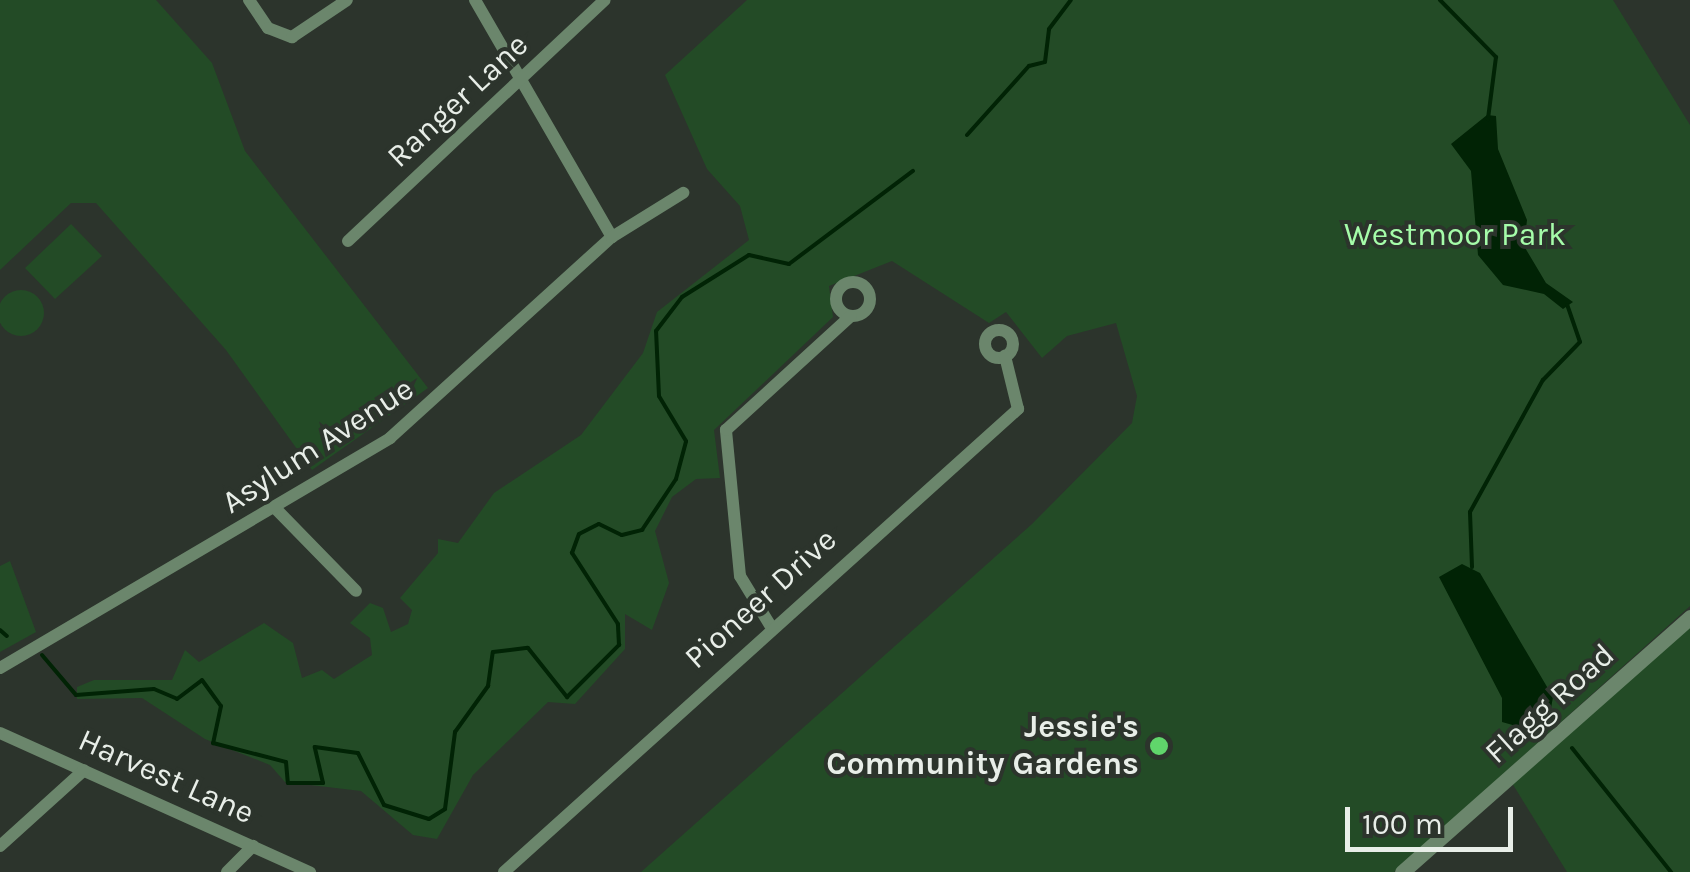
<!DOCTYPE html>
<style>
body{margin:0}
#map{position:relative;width:1690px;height:872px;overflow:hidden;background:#2c342c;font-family:Karla,sans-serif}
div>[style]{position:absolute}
.green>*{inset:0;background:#234b26}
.round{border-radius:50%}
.water>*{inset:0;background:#012305}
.stream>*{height:4px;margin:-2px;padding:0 2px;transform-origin:2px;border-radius:2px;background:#012305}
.minor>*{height:12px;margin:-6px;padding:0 6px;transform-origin:6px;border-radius:6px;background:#6b866c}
.minor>.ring{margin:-6px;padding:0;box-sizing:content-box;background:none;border:12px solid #6b866c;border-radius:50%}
.tertiary>*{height:15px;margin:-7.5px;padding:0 7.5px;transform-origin:7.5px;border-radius:7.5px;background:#6b866c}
.dots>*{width:28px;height:28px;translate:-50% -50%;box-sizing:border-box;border:5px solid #2c342c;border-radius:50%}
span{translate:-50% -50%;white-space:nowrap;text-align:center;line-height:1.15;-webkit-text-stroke:8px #2c342c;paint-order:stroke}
.street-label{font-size:32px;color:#e8eee8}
.park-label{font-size:32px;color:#a5fca9}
.poi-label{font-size:32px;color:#e8eee8;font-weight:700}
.right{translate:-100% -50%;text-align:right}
.scale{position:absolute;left:1345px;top:807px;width:168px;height:45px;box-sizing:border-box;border:5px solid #e8eee8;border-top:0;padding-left:12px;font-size:30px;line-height:35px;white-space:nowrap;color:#e8eee8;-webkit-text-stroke:8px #2c342c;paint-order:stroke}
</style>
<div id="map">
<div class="green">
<div style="clip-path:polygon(0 0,156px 0,212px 63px,245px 151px,428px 388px,312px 470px,226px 350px,96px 203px,71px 203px,0 270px)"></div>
<div style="clip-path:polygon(747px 0,1613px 0,1690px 125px,1690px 606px,1394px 872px,641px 872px,1032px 524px,1132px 423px,1137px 396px,1116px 323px,1067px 336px,1042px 358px,1006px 312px,989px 323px,892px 261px,829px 286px,833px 317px,714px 430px,720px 478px,696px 479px,672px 497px,655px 531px,669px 583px,652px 630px,625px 614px,625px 649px,575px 704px,548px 702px,473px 775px,437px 839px,413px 835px,361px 791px,285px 782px,270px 765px,205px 739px,142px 698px,77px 699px,77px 687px,94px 680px,172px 680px,185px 650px,199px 662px,264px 623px,293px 643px,302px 678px,322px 670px,334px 679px,372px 655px,370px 638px,350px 623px,370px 603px,383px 608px,391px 632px,408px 624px,412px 610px,400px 598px,438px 553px,438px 539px,458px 543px,494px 493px,581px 435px,643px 353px,657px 312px,749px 240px,740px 206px,707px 169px,665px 75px)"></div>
<div style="clip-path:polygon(71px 224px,102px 256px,55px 299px,25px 268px)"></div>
<div class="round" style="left:-2px;top:290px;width:46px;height:46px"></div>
<div style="clip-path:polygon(10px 561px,36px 632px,0 652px,0 566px)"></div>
<div style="clip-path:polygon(1690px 625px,1690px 872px,1567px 872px,1512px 783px)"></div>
</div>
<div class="water">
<div style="clip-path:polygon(1487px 115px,1496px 116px,1498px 149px,1527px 220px,1524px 246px,1546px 283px,1573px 302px,1563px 309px,1544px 294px,1503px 285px,1478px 255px,1471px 171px,1451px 144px)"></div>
<div style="clip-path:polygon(1462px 564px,1480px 573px,1553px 697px,1550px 714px,1527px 729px,1502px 722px,1502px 698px,1439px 577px)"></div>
</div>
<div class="stream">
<div style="left:1440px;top:0;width:80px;rotate:45.5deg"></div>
<div style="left:1496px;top:57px;width:63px;rotate:97.4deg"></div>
<div style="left:967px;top:135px;width:93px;rotate:-48.1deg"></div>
<div style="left:1029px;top:66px;width:16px;rotate:-14deg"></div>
<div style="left:1045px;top:62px;width:33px;rotate:-83deg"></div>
<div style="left:1049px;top:29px;width:36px;rotate:-53deg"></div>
<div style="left:1472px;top:567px;width:55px;rotate:-92.1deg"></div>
<div style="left:1470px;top:512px;width:151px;rotate:-61.1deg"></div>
<div style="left:1543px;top:380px;width:53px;rotate:-45.8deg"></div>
<div style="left:1580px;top:342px;width:39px;rotate:-109deg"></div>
<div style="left:0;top:630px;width:9px;rotate:41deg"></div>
<div style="left:42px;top:655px;width:52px;rotate:49.6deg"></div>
<div style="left:76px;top:695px;width:78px;rotate:-4.4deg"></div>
<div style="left:154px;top:689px;width:25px;rotate:23deg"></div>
<div style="left:177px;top:699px;width:31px;rotate:-37deg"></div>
<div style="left:202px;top:680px;width:32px;rotate:54deg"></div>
<div style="left:221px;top:706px;width:38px;rotate:102deg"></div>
<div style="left:213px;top:743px;width:75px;rotate:14.6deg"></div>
<div style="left:286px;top:762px;width:21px;rotate:85deg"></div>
<div style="left:288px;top:783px;width:35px"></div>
<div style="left:323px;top:783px;width:37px;rotate:-103deg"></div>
<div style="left:315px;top:747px;width:43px;rotate:7.9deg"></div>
<div style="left:358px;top:753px;width:58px;rotate:63.4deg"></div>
<div style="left:384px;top:805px;width:47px;rotate:17.3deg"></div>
<div style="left:429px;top:819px;width:19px;rotate:-32deg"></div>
<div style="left:445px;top:809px;width:78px;rotate:-82.6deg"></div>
<div style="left:455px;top:732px;width:57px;rotate:-54.3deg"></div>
<div style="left:488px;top:686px;width:34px;rotate:-82deg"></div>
<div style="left:493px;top:652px;width:35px;rotate:-7deg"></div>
<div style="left:528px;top:648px;width:63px;rotate:51.5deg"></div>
<div style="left:567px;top:697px;width:74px;rotate:-45deg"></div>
<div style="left:619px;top:645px;width:21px;rotate:-93deg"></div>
<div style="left:618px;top:624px;width:85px;rotate:-122.9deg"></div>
<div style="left:572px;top:553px;width:20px;rotate:-70deg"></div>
<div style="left:579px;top:534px;width:22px;rotate:-27deg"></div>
<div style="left:599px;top:524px;width:25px;rotate:26deg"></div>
<div style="left:622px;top:535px;width:21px;rotate:-14deg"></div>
<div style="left:642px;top:530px;width:61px;rotate:-56.3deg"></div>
<div style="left:676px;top:479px;width:39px;rotate:-75deg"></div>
<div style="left:686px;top:441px;width:52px;rotate:-121deg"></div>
<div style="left:659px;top:396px;width:65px;rotate:-92.6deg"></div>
<div style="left:656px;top:331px;width:43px;rotate:-52.6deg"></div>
<div style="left:682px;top:297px;width:79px;rotate:-32.1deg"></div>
<div style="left:749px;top:255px;width:41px;rotate:12.7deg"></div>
<div style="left:789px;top:264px;width:155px;rotate:-36.9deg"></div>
<div style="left:1572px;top:748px;width:159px;rotate:51.4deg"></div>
</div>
<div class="minor">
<div style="left:249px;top:0;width:34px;rotate:56deg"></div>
<div style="left:268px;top:28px;width:26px;rotate:21deg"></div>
<div style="left:292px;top:37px;width:66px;rotate:-33.9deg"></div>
<div style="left:475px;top:0;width:274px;rotate:60deg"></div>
<div style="left:348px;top:241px;width:352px;rotate:-43.2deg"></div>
<div class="ring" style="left:836px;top:282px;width:22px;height:22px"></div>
<div class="ring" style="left:985px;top:330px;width:16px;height:16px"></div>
<div style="left:277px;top:510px;width:113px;rotate:45.7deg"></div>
<div style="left:770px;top:625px;width:57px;rotate:-121.5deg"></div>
<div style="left:740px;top:576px;width:147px;rotate:-95.5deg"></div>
<div style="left:726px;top:430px;width:169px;rotate:-42.4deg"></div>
<div style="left:0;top:668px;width:453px;rotate:-30.5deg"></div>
<div style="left:390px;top:438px;width:299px;rotate:-42.2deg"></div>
<div style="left:612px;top:237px;width:84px;rotate:-31.8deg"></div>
<div style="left:0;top:733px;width:340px;rotate:24.2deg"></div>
<div style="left:0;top:846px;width:113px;rotate:-42.1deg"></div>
<div style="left:227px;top:872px;width:37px;rotate:-45deg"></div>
<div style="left:504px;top:872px;width:692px;rotate:-42.01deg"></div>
<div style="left:1018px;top:409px;width:55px;rotate:-103.8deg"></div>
</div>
<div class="tertiary">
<div style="left:1402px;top:872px;width:385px;rotate:-41.5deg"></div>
</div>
<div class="dots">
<div style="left:1159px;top:746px;background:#60d56b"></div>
</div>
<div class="street-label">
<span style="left:458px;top:101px;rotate:-43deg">Ranger Lane</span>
<span style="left:318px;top:446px;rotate:-33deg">Asylum Avenue</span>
<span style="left:761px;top:599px;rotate:-42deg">Pioneer Drive</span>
<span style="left:1550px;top:704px;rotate:-42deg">Flagg Road</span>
<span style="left:166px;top:777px;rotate:24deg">Harvest Lane</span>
</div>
<div class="park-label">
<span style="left:1455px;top:235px">Westmoor Park</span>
</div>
<div class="poi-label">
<span class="right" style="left:1139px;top:746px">Jessie's<br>Community Gardens</span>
</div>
<div class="scale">100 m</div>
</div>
